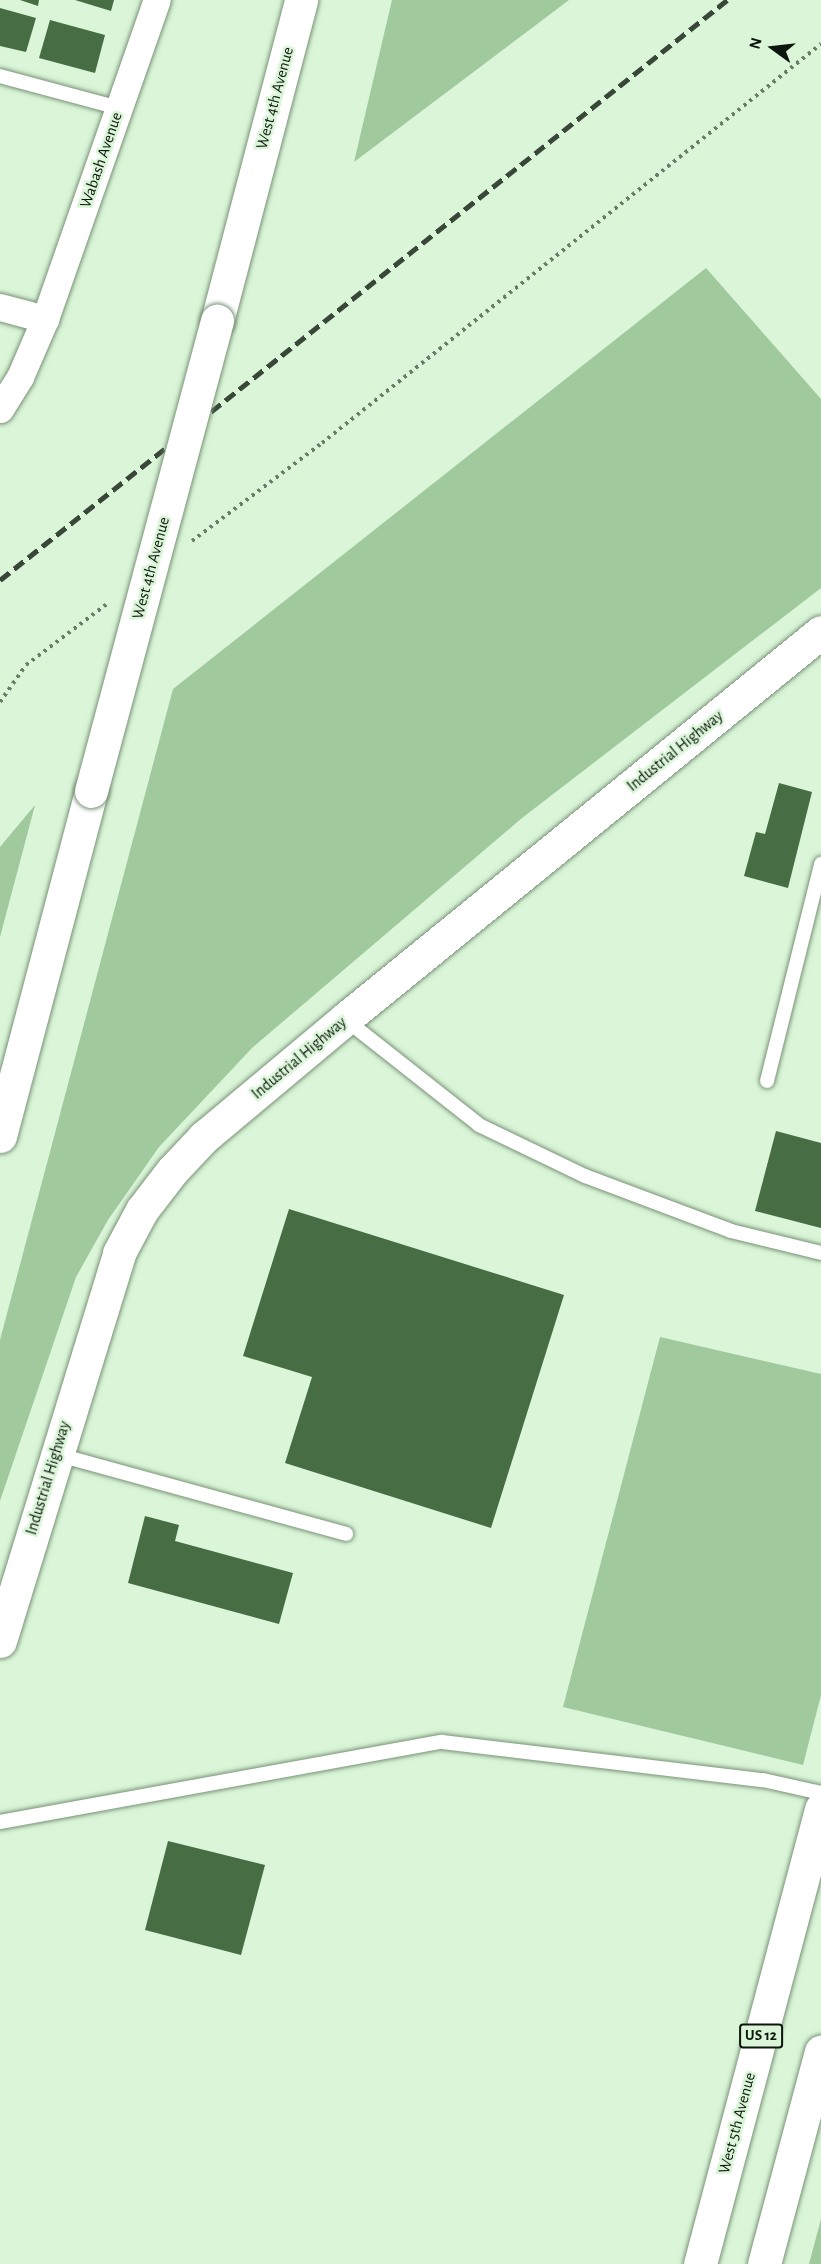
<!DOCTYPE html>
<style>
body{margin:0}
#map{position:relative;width:821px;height:2264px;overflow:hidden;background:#daf5d8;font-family:"Alegreya Sans",sans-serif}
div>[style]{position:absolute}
.green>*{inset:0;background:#a1c99e}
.building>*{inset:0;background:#466d44}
.path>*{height:4px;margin-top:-2px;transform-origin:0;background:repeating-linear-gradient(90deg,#6a7c69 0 3px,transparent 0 7.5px)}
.roads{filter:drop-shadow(0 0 2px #799277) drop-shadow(0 0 2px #799277)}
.service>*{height:14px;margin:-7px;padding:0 7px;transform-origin:7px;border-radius:7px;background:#fff}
.minor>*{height:27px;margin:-13.5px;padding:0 13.5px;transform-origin:13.5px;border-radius:13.5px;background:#fff}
.tertiary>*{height:33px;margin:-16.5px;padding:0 16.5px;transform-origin:16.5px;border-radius:16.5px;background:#fff}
.secondary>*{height:33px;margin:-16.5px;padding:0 16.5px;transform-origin:16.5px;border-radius:16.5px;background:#fff}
.primary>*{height:33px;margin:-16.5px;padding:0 16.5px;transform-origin:16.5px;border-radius:16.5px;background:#fff}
.rail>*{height:4.5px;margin-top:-2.25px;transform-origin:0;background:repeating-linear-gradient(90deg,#394739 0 12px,transparent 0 18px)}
.bridges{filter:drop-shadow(0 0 2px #799277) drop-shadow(0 0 2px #799277)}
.secondary-bridge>*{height:33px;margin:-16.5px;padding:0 16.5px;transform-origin:16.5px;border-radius:16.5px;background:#fff}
span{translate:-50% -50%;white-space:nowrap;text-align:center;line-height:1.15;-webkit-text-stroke:5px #daf5d8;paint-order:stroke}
.shield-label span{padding:2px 4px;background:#daf5d8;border:2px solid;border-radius:4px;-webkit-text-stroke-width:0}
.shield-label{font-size:15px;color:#0c160c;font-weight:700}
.street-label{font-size:16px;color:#0c160c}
.north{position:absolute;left:743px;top:18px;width:60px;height:60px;-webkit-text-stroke:4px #daf5d8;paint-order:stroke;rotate:285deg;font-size:16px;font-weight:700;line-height:24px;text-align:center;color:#0c160c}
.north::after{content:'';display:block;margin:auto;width:21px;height:27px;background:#0c160c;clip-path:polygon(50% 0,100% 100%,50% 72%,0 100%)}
</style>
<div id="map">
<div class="green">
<div style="clip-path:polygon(392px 0,569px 0,354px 162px)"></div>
<div style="clip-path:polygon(706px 268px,821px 399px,821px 588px,522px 818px,252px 1048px,159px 1147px,108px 1220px,76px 1277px,0 1501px,0 1340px,173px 689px)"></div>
<div style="clip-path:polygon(35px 805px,0 937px,0 847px)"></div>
<div style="clip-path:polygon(660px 1337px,821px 1374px,821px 1695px,803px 1765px,563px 1707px)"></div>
<div style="clip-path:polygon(821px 2219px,821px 2264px,809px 2264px)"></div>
</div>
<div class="building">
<div style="clip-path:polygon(20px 0,39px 0,38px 6px)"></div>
<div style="clip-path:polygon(75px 0,114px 0,111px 11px)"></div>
<div style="clip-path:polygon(0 8px,36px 18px,26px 52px,0 46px)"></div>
<div style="clip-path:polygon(50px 20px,105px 35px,95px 73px,39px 58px)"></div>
<div style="clip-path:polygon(779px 783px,812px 792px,788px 888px,744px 876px,756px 832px,765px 834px)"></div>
<div style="clip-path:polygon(776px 1131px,821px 1143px,821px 1228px,755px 1211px)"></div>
<div style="clip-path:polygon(289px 1209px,564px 1295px,491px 1528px,285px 1463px,312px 1377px,243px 1356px)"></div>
<div style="clip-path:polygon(145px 1516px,179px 1525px,175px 1541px,293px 1573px,279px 1624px,128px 1583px)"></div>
<div style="clip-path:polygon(168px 1841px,265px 1865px,241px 1955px,145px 1930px)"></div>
</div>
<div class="path">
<div style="left:192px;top:541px;width:163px;rotate:-37deg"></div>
<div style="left:322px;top:443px;width:639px;rotate:-38.65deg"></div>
<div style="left:0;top:702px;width:45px;rotate:-54.9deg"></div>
<div style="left:26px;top:665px;width:101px;rotate:-37deg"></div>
</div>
<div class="roads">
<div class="service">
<div style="left:0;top:76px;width:123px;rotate:15.1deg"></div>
<div style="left:345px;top:1019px;width:171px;rotate:38.3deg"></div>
<div style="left:479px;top:1125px;width:118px;rotate:25.7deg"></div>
<div style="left:585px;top:1176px;width:156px;rotate:20.6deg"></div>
<div style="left:731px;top:1231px;width:93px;rotate:13.7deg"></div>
<div style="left:767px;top:1081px;width:224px;rotate:-76deg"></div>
<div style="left:56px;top:1454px;width:301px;rotate:15.4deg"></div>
<div style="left:0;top:1822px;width:449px;rotate:-10.3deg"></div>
<div style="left:442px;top:1742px;width:323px;rotate:6.8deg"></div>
<div style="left:763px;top:1780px;width:59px;rotate:12.6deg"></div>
</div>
<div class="minor">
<div style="left:0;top:307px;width:47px;rotate:14.9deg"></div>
<div style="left:0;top:409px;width:38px;rotate:-58deg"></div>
<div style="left:20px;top:377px;width:63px;rotate:-66.7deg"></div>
<div style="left:45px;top:319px;width:338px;rotate:-70.7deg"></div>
</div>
<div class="tertiary">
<div style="left:0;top:1641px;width:406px;rotate:-72.9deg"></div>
<div style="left:119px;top:1253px;width:49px;rotate:-61.9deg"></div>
<div style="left:142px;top:1210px;width:49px;rotate:-52.4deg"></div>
<div style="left:172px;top:1171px;width:47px;rotate:-46.7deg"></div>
<div style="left:204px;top:1137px;width:184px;rotate:-39.9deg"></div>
<div style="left:345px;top:1019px;width:613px;rotate:-39.11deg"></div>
</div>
<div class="secondary">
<div style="left:217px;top:321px;width:332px;rotate:-75.3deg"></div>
<div style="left:0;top:1136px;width:357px;rotate:-75.2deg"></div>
</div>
<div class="primary">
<div style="left:700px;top:2264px;width:471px;rotate:-75.1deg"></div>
<div style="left:764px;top:2264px;width:220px;rotate:-75deg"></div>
</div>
</div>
<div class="rail">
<div style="left:0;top:580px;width:930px;rotate:-38.58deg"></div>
</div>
<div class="bridges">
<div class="secondary-bridge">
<div style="left:91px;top:791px;width:487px;rotate:-75deg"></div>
</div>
</div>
<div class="shield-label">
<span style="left:761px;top:2036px">US 12</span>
</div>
<div class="street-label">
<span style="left:275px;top:98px;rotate:-75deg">West 4th Avenue</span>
<span style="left:101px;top:160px;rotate:-71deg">Wabash Avenue</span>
<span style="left:151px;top:568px;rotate:-75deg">West 4th Avenue</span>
<span style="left:675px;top:751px;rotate:-39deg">Industrial Highway</span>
<span style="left:299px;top:1058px;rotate:-40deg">Industrial Highway</span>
<span style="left:48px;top:1478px;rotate:-73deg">Industrial Highway</span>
<span style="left:737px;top:2123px;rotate:-75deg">West 5th Avenue</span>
</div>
<div class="north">N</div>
</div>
